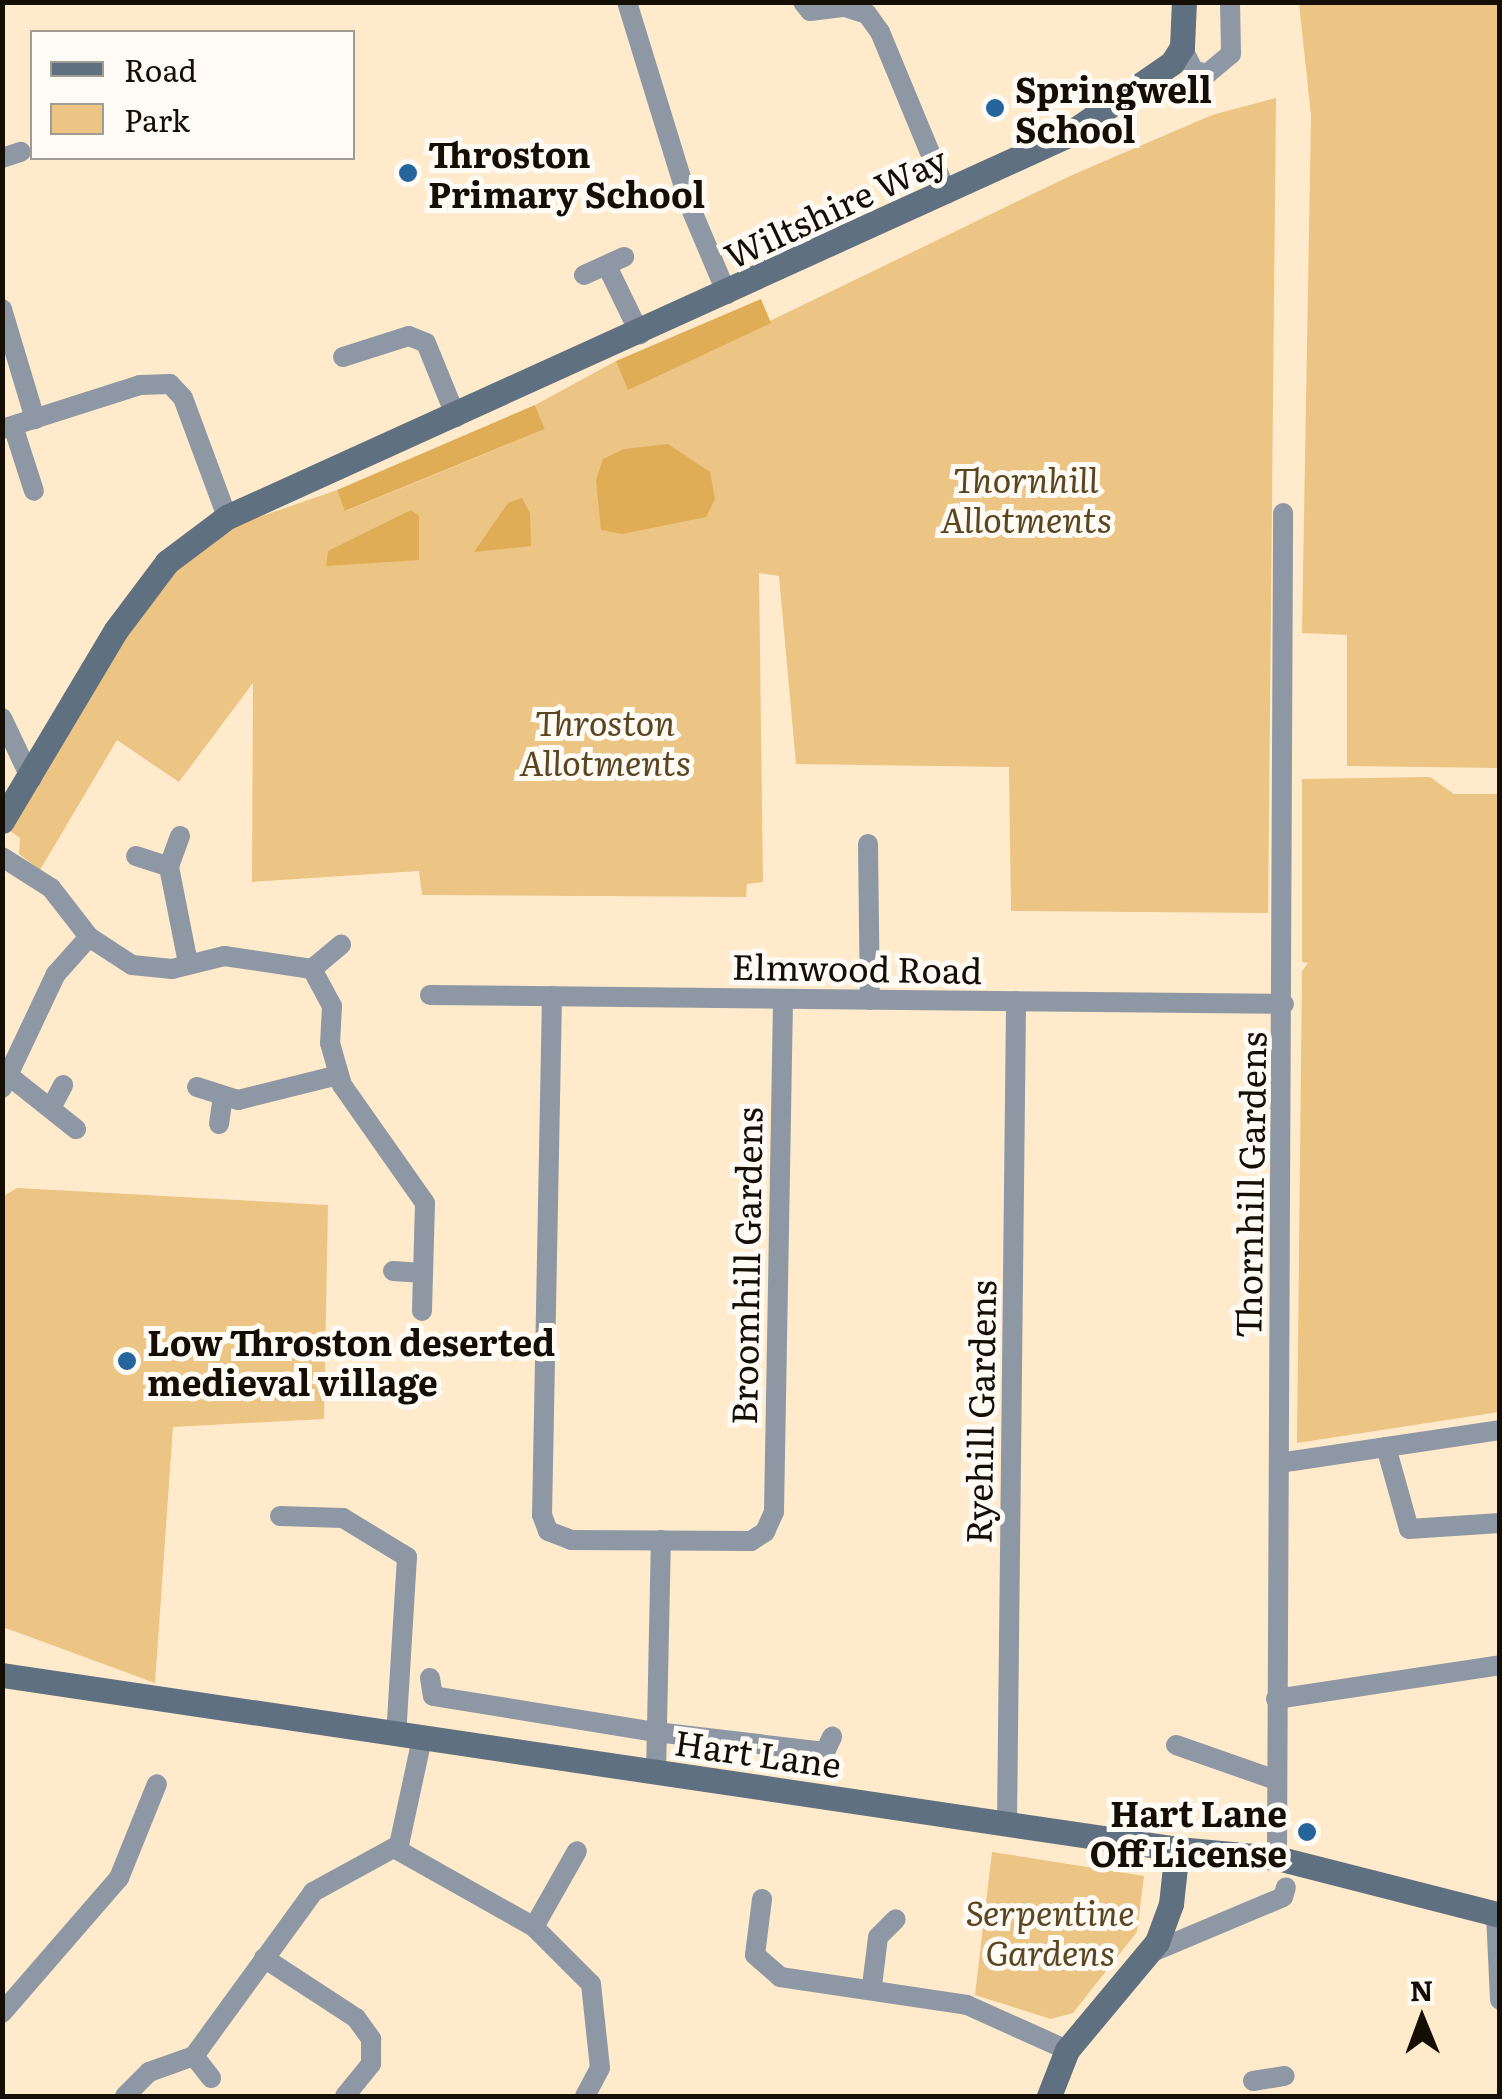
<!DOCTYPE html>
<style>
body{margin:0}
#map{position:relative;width:1502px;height:2099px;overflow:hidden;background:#ffebcb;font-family:Literata,serif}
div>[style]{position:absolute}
.green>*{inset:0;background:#ecc483}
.forest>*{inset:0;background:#dead56}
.street>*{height:20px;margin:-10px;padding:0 10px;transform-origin:10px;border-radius:10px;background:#8d98a4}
.secondary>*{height:25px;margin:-12.5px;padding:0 12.5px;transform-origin:12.5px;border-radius:12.5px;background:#5f7080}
.dots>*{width:28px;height:28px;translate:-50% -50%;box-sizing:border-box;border:5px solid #fefaf4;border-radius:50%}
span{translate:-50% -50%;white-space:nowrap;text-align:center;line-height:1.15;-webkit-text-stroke:10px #fefaf4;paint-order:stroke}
.poi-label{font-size:35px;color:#140e04;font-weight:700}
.left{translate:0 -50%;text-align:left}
.right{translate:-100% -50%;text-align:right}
.street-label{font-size:35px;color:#140e04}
.park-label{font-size:35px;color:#5b4622;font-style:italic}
.frame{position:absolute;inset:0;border:5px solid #140e04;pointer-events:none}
.legend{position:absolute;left:30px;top:30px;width:325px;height:130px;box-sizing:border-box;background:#fefaf4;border:2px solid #a09c94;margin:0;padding:12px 18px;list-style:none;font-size:30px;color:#140e04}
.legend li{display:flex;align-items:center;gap:20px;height:50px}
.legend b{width:50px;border:2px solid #a09c94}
.north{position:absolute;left:1372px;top:1969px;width:100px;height:100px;-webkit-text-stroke:8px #fefaf4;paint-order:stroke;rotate:359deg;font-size:28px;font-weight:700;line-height:40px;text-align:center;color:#140e04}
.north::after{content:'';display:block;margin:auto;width:35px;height:45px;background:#140e04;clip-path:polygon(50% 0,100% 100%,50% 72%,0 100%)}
</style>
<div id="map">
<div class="green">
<div style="clip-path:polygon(1299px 3px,1499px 3px,1499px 768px,1347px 766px,1347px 635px,1302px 633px,1311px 116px)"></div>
<div style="clip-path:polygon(1276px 98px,1268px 913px,1011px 911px,1009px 767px,796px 764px,779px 576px,759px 573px,763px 882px,747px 884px,746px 897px,422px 895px,419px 871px,252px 882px,253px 683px,179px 782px,117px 740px,40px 870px,19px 854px,20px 838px,10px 831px,137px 615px,183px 564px,242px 523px,337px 490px,346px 511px,545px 429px,535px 405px,616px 361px,629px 389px,1070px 176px,1212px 115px)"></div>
<div style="clip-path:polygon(1430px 777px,1454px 794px,1499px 794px,1499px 1412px,1297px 1443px,1302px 971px,1308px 963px,1302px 962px,1302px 779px)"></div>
<div style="clip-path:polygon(17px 1188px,328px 1205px,324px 1419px,173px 1427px,155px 1683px,3px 1627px,2px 1197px)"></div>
<div style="clip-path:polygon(992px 1852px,1144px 1876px,1137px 1932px,1073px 2013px,1051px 2019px,975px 1995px)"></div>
</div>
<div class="forest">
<div style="clip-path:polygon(761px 299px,771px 323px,628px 390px,616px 361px)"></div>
<div style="clip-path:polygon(535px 405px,545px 429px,345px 511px,337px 490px)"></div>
<div style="clip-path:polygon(668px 444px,710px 472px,715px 499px,706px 517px,622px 534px,601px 530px,596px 480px,603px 459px,624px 449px)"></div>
<div style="clip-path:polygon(522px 498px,530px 513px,531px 546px,474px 552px,508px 503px)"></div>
<div style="clip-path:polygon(411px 510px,419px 516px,419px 560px,326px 566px,328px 551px)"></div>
</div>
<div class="street">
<div style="left:627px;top:2px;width:211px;rotate:72.9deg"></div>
<div style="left:689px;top:204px;width:98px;rotate:67.1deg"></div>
<div style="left:803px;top:2px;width:11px;rotate:52deg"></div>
<div style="left:810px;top:11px;width:35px;rotate:-7deg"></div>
<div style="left:845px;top:7px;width:23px;rotate:18deg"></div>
<div style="left:867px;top:14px;width:22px;rotate:54deg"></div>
<div style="left:880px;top:32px;width:175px;rotate:67.5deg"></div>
<div style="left:1182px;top:47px;width:25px;rotate:64deg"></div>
<div style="left:1193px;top:70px;width:15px;rotate:16deg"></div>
<div style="left:1207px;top:74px;width:31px;rotate:-40deg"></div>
<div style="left:1231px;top:54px;width:52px;rotate:-91.1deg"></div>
<div style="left:2px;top:158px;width:20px;rotate:-18deg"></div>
<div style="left:607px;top:266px;width:76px;rotate:64.1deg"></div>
<div style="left:584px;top:275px;width:44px;rotate:-24.2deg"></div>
<div style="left:2px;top:309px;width:115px;rotate:73.3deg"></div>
<div style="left:343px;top:357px;width:69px;rotate:-17.7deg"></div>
<div style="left:409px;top:336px;width:18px;rotate:22deg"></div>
<div style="left:426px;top:343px;width:80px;rotate:67.9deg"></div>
<div style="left:13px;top:426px;width:68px;rotate:72.1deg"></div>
<div style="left:2px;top:429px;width:145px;rotate:-17.7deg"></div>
<div style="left:140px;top:385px;width:30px;rotate:-2deg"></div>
<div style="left:170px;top:384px;width:19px;rotate:47deg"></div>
<div style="left:183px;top:398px;width:127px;rotate:69.7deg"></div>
<div style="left:2px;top:718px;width:68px;rotate:64.6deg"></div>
<div style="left:180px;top:836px;width:33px;rotate:110deg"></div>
<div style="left:169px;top:867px;width:98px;rotate:78.8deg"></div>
<div style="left:868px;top:844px;width:156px;rotate:89.3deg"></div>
<div style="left:136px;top:856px;width:35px;rotate:18deg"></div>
<div style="left:2px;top:857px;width:58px;rotate:32.3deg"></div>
<div style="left:51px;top:888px;width:62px;rotate:52.2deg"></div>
<div style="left:89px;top:937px;width:51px;rotate:33.1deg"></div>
<div style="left:132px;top:965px;width:40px;rotate:5.7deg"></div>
<div style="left:172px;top:969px;width:54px;rotate:-14deg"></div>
<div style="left:224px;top:956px;width:89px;rotate:8.4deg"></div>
<div style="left:312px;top:969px;width:42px;rotate:61.6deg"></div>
<div style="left:332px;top:1006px;width:37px;rotate:93deg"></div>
<div style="left:330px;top:1043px;width:44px;rotate:74.1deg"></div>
<div style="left:342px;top:1085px;width:144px;rotate:54.9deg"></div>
<div style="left:425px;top:1203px;width:108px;rotate:91.6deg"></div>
<div style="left:312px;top:969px;width:38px;rotate:-40deg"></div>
<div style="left:430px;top:995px;width:854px;rotate:0.6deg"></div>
<div style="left:552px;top:996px;width:519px;rotate:91.1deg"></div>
<div style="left:542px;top:1515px;width:17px;rotate:69deg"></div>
<div style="left:548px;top:1531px;width:25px;rotate:21deg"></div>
<div style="left:571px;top:1540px;width:180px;rotate:0.3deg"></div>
<div style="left:751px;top:1541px;width:17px;rotate:-33deg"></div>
<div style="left:765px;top:1532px;width:22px;rotate:-66deg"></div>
<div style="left:774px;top:1512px;width:513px;rotate:-88.99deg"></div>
<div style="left:8px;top:1075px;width:87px;rotate:38.5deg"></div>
<div style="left:197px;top:1087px;width:43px;rotate:17.6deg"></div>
<div style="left:238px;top:1100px;width:103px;rotate:-14deg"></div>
<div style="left:2px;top:1088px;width:126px;rotate:-64.7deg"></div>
<div style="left:56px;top:974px;width:50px;rotate:-48.3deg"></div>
<div style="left:51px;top:1108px;width:26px;rotate:-62deg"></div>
<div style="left:219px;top:1124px;width:28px;rotate:-82deg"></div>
<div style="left:393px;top:1271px;width:30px;rotate:4deg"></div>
<div style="left:1386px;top:1447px;width:85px;rotate:74.3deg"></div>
<div style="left:1409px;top:1529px;width:91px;rotate:-3.8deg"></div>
<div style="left:1279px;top:1463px;width:223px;rotate:-8.5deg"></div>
<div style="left:280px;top:1516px;width:63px;rotate:1.8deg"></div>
<div style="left:343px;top:1518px;width:75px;rotate:31.4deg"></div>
<div style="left:407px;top:1557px;width:178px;rotate:93.5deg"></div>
<div style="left:430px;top:1678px;width:18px;rotate:81deg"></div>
<div style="left:433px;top:1696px;width:226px;rotate:9.2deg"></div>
<div style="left:656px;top:1732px;width:170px;rotate:6.7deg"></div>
<div style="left:825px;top:1752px;width:17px;rotate:-65deg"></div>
<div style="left:1276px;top:1699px;width:227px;rotate:-8.6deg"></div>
<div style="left:1176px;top:1745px;width:106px;rotate:19.3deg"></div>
<div style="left:656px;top:1774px;width:234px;rotate:-88.8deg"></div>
<div style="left:1007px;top:1824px;width:823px;rotate:-89.37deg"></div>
<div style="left:394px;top:1848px;width:161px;rotate:29.4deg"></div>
<div style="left:534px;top:1927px;width:81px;rotate:45deg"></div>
<div style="left:591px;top:1984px;width:84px;rotate:83.9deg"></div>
<div style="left:600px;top:2068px;width:32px;rotate:118deg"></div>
<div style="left:1277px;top:1858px;width:1345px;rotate:-89.74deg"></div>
<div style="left:762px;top:1899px;width:56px;rotate:97.1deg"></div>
<div style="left:755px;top:1955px;width:33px;rotate:41deg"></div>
<div style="left:780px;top:1977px;width:189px;rotate:8.5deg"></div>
<div style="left:967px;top:2005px;width:110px;rotate:24.2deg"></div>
<div style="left:1496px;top:1914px;width:86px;rotate:87.3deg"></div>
<div style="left:534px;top:1927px;width:87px;rotate:-60.5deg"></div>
<div style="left:1150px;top:1953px;width:144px;rotate:-22.8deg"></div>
<div style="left:1283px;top:1897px;width:10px;rotate:-73deg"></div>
<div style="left:264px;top:1958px;width:110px;rotate:33.1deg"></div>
<div style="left:356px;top:2018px;width:26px;rotate:54deg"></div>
<div style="left:371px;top:2039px;width:25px;rotate:90deg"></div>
<div style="left:371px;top:2064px;width:41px;rotate:129.1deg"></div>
<div style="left:872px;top:1986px;width:49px;rotate:-83deg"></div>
<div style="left:878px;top:1937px;width:25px;rotate:-45deg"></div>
<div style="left:2px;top:2013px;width:179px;rotate:-49.1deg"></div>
<div style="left:119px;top:1878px;width:101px;rotate:-68deg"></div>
<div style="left:194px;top:2056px;width:28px;rotate:52deg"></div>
<div style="left:1253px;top:2081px;width:32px;rotate:-9deg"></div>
<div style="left:125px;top:2096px;width:34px;rotate:-45deg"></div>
<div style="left:149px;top:2072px;width:48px;rotate:-19.6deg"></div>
<div style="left:194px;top:2056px;width:203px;rotate:-54deg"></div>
<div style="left:313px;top:1892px;width:98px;rotate:-28.7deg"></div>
<div style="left:399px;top:1845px;width:108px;rotate:-77.8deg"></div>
</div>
<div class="secondary">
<div style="left:2px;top:821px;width:222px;rotate:-59.2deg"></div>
<div style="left:116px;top:630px;width:85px;rotate:-53.1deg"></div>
<div style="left:167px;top:562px;width:75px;rotate:-36.9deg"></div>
<div style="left:227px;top:517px;width:921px;rotate:-24.42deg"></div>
<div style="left:1066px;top:136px;width:129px;rotate:-34.6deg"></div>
<div style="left:1172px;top:63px;width:19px;rotate:-58deg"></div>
<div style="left:1182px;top:47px;width:45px;rotate:-87.5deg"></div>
<div style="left:2px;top:1675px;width:1188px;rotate:8.42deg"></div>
<div style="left:1177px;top:1849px;width:100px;rotate:5.1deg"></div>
<div style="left:1277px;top:1858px;width:230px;rotate:14.3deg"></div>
<div style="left:1049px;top:2096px;width:49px;rotate:-68.6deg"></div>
<div style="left:1067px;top:2050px;width:141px;rotate:-50.2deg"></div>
<div style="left:1157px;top:1942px;width:40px;rotate:-69.8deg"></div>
<div style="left:1171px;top:1904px;width:55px;rotate:-83.8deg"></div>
</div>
<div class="dots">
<div style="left:995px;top:108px;background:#25659b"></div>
<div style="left:408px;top:173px;background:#25659b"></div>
<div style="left:127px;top:1361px;background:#25659b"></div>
<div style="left:1307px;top:1832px;background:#25659b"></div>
</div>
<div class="poi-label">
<span class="left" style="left:1015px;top:108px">Springwell<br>School</span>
<span class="left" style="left:428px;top:173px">Throston<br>Primary School</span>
<span class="left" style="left:147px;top:1361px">Low Throston deserted<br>medieval village</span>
<span class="right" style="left:1287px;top:1832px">Hart Lane<br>Off License</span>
</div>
<div class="street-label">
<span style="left:835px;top:206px;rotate:-25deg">Wiltshire Way</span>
<span style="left:857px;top:967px;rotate:1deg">Elmwood Road</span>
<span style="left:1249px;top:1185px;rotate:-89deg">Thornhill Gardens</span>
<span style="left:745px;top:1266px;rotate:-89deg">Broomhill Gardens</span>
<span style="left:979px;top:1412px;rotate:-89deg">Ryehill Gardens</span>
<span style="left:758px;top:1752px;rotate:8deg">Hart Lane</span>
</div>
<div class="park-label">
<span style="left:1026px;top:498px">Thornhill<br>Allotments</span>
<span style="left:605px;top:741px">Throston<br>Allotments</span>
<span style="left:1050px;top:1931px">Serpentine<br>Gardens</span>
</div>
<div class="frame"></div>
<ul class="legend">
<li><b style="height:12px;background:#5f7080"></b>Road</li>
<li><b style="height:28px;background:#ecc483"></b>Park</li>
</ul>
<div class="north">N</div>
</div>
